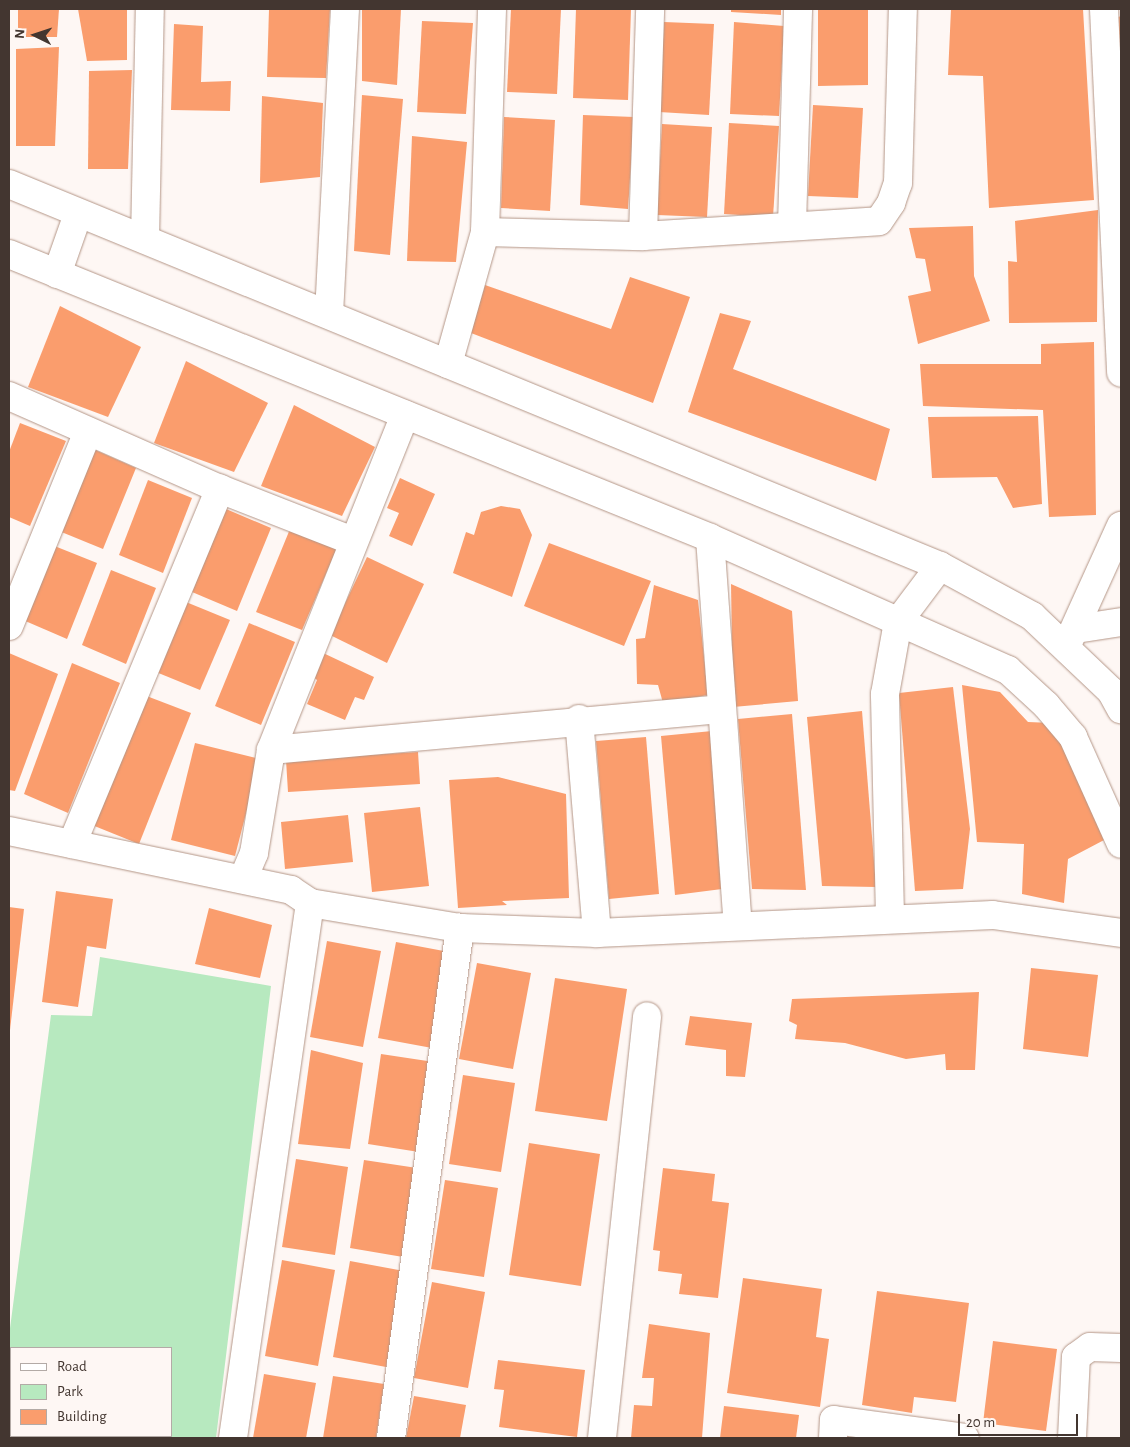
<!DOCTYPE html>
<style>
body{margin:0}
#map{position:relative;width:1130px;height:1447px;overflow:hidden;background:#fef7f4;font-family:"Alegreya Sans",sans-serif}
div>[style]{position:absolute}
.green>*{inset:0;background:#b7e9bf}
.building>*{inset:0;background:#fa9d6d}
.roads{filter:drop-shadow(0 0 1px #b49687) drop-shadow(0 0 1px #b49687)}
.street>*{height:28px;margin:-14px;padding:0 14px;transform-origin:14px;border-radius:14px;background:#fff}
.secondary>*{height:28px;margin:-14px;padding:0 14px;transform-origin:14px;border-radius:14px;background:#fff}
span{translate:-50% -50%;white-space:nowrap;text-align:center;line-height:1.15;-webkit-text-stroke:4px #fef7f4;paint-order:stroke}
.frame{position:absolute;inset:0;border:10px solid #433630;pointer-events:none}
.legend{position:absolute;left:10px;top:1347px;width:162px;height:90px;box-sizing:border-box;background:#fef7f4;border:1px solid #b3aaa6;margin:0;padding:6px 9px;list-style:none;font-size:15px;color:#433630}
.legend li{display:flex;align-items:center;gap:10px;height:25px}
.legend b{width:25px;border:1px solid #b3aaa6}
.north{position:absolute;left:10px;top:10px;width:50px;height:50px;-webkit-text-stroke:4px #fef7f4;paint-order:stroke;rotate:274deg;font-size:14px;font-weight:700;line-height:20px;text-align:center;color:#433630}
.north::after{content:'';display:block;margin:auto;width:18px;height:22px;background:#433630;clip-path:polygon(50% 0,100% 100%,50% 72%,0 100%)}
.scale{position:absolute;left:958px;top:1414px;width:120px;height:22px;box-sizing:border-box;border:2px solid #433630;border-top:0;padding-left:6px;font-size:15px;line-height:18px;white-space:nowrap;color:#433630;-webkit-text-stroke:4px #fef7f4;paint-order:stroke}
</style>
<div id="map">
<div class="green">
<div style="clip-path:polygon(evenodd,100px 957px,271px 986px,216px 1438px,9px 1438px,9px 1336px,51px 1015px,92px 1016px,100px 957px,11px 1348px,171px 1348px,171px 1436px,11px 1436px,11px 1348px)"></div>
</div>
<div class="building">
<div style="clip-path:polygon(18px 9px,59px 9px,57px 37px,18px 37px)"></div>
<div style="clip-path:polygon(78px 9px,127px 9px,127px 60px,87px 61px)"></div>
<div style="clip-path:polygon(269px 9px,330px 9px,326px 78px,267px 77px)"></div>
<div style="clip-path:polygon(362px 9px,401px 9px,397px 85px,362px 81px)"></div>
<div style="clip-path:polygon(511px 9px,561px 9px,557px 94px,507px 92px)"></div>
<div style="clip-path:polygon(576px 9px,631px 9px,628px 100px,573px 98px)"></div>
<div style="clip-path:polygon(731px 9px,781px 9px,781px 15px,731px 12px)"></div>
<div style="clip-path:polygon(818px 9px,868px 9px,868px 85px,818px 86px)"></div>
<div style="clip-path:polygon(951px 9px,1083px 9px,1094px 200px,989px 208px,983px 76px,948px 75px)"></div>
<div style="clip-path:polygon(1121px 16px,1121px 54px,1120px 54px,1113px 19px)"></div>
<div style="clip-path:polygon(422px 21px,473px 23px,466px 114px,417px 112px)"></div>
<div style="clip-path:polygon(664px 22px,714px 24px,709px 115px,659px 112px)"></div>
<div style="clip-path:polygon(734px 22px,784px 26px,779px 116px,730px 114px)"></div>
<div style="clip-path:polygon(174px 24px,203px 26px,201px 82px,231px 81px,230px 111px,171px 110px)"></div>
<div style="clip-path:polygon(59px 47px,55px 146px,16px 146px,16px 49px)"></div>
<div style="clip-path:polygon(132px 70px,128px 169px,88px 169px,89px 71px)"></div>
<div style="clip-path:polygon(362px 95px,403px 99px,390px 255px,354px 251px)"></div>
<div style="clip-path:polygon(262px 96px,323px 103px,320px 177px,260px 183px)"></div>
<div style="clip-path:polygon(813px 105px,863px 108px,858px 198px,808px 196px)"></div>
<div style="clip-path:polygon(583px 115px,634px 117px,628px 209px,580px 205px)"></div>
<div style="clip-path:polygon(504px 117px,555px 120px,550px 211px,501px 208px)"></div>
<div style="clip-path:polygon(729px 123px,779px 126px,773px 217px,724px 214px)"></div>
<div style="clip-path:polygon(662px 124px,712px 127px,707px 217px,657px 215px)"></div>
<div style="clip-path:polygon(412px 136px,467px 142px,456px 262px,407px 261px)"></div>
<div style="clip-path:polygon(1098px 210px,1097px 322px,1009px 323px,1008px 261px,1017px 262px,1015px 221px)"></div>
<div style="clip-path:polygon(973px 226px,974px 276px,990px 321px,918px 344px,908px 296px,931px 291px,925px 259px,916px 258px,909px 228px)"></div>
<div style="clip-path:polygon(630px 277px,690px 297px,653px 403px,471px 333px,485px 285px,611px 329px)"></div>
<div style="clip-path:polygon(60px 306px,141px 347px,108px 417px,28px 387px)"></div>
<div style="clip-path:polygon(720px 313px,751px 321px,733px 369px,890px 429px,876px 481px,688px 412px)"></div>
<div style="clip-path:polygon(1094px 342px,1096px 515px,1049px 517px,1043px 410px,923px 406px,920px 364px,1041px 364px,1041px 344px)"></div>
<div style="clip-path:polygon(186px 361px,268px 403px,234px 472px,154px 443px)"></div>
<div style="clip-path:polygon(294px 405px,375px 447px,342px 516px,261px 486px)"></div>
<div style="clip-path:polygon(1038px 416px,1042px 504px,1013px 508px,997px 477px,932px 478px,928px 417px)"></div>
<div style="clip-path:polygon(20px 423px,66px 441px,30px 526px,9px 517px,9px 452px)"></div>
<div style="clip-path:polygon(93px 449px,136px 468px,103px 549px,59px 531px)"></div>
<div style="clip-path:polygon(400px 478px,435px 494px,412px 546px,389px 536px,399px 513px,387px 508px)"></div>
<div style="clip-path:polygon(148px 480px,192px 498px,163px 573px,119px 555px)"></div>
<div style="clip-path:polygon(501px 506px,520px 509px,532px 535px,512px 597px,453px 573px,466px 532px,474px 535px,481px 512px)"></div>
<div style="clip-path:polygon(226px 509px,271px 528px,237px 611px,192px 592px)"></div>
<div style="clip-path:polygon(290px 529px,337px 548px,302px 630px,256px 612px)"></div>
<div style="clip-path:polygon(549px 543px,651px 581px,624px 646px,524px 606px)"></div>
<div style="clip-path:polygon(52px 545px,97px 563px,67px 639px,23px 620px)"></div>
<div style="clip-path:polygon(367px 557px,424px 584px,387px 663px,330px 635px)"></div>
<div style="clip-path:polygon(111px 570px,156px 588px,126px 664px,82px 645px)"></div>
<div style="clip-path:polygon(731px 584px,792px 611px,798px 701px,733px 707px)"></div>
<div style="clip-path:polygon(654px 585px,698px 600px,708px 695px,663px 703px,658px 685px,637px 684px,636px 639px,645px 638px)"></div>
<div style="clip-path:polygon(186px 602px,230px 620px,200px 690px,156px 672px)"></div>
<div style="clip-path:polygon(249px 623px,295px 642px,261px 725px,215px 706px)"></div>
<div style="clip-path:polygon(321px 652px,374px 677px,364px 700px,355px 697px,345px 720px,307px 704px,317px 680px,311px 675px)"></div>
<div style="clip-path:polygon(9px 653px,58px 674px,15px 791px,9px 790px)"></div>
<div style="clip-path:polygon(72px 663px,120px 683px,68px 813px,24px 794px)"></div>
<div style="clip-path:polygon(962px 685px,1000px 692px,1028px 722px,1052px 723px,1106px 839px,1068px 859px,1064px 903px,1022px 894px,1024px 844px,977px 842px)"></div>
<div style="clip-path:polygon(953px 687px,970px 829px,963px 889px,915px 891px,899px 693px)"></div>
<div style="clip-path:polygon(144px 695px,191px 713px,139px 844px,92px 825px)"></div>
<div style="clip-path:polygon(862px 711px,876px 887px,822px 886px,807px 717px)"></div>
<div style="clip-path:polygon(792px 714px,806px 890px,752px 889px,738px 719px)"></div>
<div style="clip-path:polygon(712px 731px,722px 889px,675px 895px,661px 736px)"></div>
<div style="clip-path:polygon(646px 737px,659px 894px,609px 899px,596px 741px)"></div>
<div style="clip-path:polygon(195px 743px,260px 759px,235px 856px,171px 840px)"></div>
<div style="clip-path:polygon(418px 752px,420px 784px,288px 792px,286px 760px)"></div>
<div style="clip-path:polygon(498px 777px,566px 794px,569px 898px,502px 901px,507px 905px,458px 908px,449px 780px)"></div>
<div style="clip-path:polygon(420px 807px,429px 886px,372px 892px,364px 813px)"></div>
<div style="clip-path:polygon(348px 815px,353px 862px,285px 869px,281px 822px)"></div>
<div style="clip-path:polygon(56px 891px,113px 899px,106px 949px,87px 946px,78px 1007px,42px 1002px)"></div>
<div style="clip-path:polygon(9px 907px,24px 909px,10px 1030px,9px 1029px)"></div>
<div style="clip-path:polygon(209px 908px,272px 925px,260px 978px,195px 964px)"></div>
<div style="clip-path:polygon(327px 941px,381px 951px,363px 1047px,310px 1037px)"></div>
<div style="clip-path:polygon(396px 942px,449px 952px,432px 1048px,378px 1038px)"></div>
<div style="clip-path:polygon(477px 963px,531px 973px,513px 1069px,459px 1059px)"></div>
<div style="clip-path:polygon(1031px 968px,1098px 975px,1088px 1057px,1023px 1049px)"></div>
<div style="clip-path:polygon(555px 978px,627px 989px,607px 1121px,535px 1111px)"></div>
<div style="clip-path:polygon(979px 992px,975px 1070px,946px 1070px,945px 1054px,906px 1059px,845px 1043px,795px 1039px,797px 1025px,789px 1021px,792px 999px)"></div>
<div style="clip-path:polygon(690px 1016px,752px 1023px,745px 1077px,726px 1076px,726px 1050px,685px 1045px)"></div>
<div style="clip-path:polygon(311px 1050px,363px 1063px,350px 1149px,298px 1144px)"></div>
<div style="clip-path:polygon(381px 1054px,434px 1062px,419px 1152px,368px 1144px)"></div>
<div style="clip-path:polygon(463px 1075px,515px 1083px,501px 1172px,449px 1164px)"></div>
<div style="clip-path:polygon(529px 1143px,600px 1154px,581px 1286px,509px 1275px)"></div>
<div style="clip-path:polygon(296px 1159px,348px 1167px,335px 1255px,282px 1247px)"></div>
<div style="clip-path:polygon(364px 1160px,417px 1168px,403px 1257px,350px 1248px)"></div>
<div style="clip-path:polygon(663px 1168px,715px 1174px,712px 1201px,729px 1203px,718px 1298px,679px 1294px,682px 1274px,658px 1271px,660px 1251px,653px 1250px)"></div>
<div style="clip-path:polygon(445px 1180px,498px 1188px,484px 1277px,431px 1269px)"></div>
<div style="clip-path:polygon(282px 1260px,335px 1270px,318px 1366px,265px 1356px)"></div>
<div style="clip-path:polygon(350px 1261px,404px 1271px,386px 1367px,333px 1357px)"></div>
<div style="clip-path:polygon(743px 1278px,822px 1289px,816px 1337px,829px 1339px,820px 1407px,727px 1393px)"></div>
<div style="clip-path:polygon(432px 1282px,485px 1292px,468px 1388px,414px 1378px)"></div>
<div style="clip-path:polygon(877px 1291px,969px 1303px,956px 1402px,914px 1397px,912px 1413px,862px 1405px)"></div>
<div style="clip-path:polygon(649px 1324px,710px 1333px,702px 1438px,631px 1438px,634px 1405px,652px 1406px,654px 1378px,642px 1378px)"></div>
<div style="clip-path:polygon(993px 1341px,1057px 1349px,1046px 1431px,983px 1423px)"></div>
<div style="clip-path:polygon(498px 1360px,585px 1370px,577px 1437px,499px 1427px,504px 1390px,494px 1389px)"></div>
<div style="clip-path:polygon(264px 1374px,316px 1383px,306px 1438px,253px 1438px)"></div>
<div style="clip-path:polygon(333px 1376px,384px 1384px,376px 1438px,323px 1438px)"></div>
<div style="clip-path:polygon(414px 1396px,466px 1405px,460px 1438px,406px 1438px)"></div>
<div style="clip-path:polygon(724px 1406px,799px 1415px,796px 1438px,720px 1438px)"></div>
</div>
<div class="roads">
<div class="street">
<div style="left:1104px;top:9px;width:364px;rotate:87.3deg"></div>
<div style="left:792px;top:226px;width:217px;rotate:-88.4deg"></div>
<div style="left:485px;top:232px;width:158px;rotate:1.5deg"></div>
<div style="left:643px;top:236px;width:236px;rotate:-3.6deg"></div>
<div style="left:879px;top:221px;width:22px;rotate:-56deg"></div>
<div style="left:891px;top:203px;width:21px;rotate:-71deg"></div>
<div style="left:898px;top:183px;width:174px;rotate:-88.4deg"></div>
<div style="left:643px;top:236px;width:227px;rotate:-88.2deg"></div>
<div style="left:145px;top:239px;width:230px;rotate:-88.8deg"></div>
<div style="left:329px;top:314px;width:305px;rotate:-87deg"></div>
<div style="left:448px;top:364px;width:137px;rotate:-74.3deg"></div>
<div style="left:485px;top:232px;width:223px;rotate:-88.2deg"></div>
<div style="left:9px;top:396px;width:231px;rotate:23.8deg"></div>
<div style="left:220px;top:489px;width:143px;rotate:21.4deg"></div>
<div style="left:710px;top:538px;width:388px;rotate:85.9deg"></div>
<div style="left:9px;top:626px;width:210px;rotate:-67.9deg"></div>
<div style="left:1076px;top:629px;width:46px;rotate:-8.8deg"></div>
<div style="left:1066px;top:647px;width:133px;rotate:-65.6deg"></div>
<div style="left:579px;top:719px;width:215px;rotate:85.2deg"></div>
<div style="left:271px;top:750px;width:451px;rotate:-5.2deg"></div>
<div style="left:9px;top:831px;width:288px;rotate:11.8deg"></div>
<div style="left:291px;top:890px;width:23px;rotate:34deg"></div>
<div style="left:310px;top:903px;width:152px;rotate:9.5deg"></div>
<div style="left:460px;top:928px;width:137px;rotate:2.1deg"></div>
<div style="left:597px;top:933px;width:396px;rotate:-2.6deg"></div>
<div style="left:993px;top:915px;width:129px;rotate:8deg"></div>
<div style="left:72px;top:844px;width:385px;rotate:-67.4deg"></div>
<div style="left:243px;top:879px;width:28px;rotate:-67deg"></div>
<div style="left:254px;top:853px;width:104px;rotate:-80.6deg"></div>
<div style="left:271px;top:750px;width:361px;rotate:-68.2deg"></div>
<div style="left:890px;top:917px;width:223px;rotate:-91.3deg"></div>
<div style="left:885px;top:694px;width:73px;rotate:-79.8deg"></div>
<div style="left:898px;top:622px;width:70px;rotate:-53.1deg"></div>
<div style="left:233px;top:1438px;width:541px;rotate:-81.81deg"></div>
<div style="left:391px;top:1438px;width:515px;rotate:-82.3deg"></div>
<div style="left:602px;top:1438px;width:424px;rotate:-83.9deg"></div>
<div style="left:833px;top:1438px;width:18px;rotate:-87deg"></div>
<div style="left:834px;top:1420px;width:132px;rotate:7.8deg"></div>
<div style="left:1072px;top:1438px;width:81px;rotate:-87.2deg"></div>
<div style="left:1076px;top:1357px;width:17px;rotate:-36deg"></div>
<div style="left:1090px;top:1347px;width:31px;rotate:2deg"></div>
</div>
<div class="secondary">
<div style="left:9px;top:184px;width:1006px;rotate:22.31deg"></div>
<div style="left:940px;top:566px;width:105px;rotate:28.5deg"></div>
<div style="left:1032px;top:616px;width:109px;rotate:43.5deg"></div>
<div style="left:1111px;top:691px;width:21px;rotate:61deg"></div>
<div style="left:9px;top:254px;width:756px;rotate:22.05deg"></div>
<div style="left:710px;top:538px;width:326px;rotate:23.9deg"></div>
<div style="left:1008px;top:670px;width:52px;rotate:42.6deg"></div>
<div style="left:1046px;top:705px;width:42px;rotate:49.8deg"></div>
<div style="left:1073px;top:737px;width:117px;rotate:65.8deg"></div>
<div style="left:57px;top:274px;width:64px;rotate:-70.7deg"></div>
</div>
</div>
<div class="frame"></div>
<ul class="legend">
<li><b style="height:6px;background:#fff"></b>Road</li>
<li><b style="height:14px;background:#b7e9bf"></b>Park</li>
<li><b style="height:14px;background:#fa9d6d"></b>Building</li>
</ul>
<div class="north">N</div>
<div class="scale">20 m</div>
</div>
